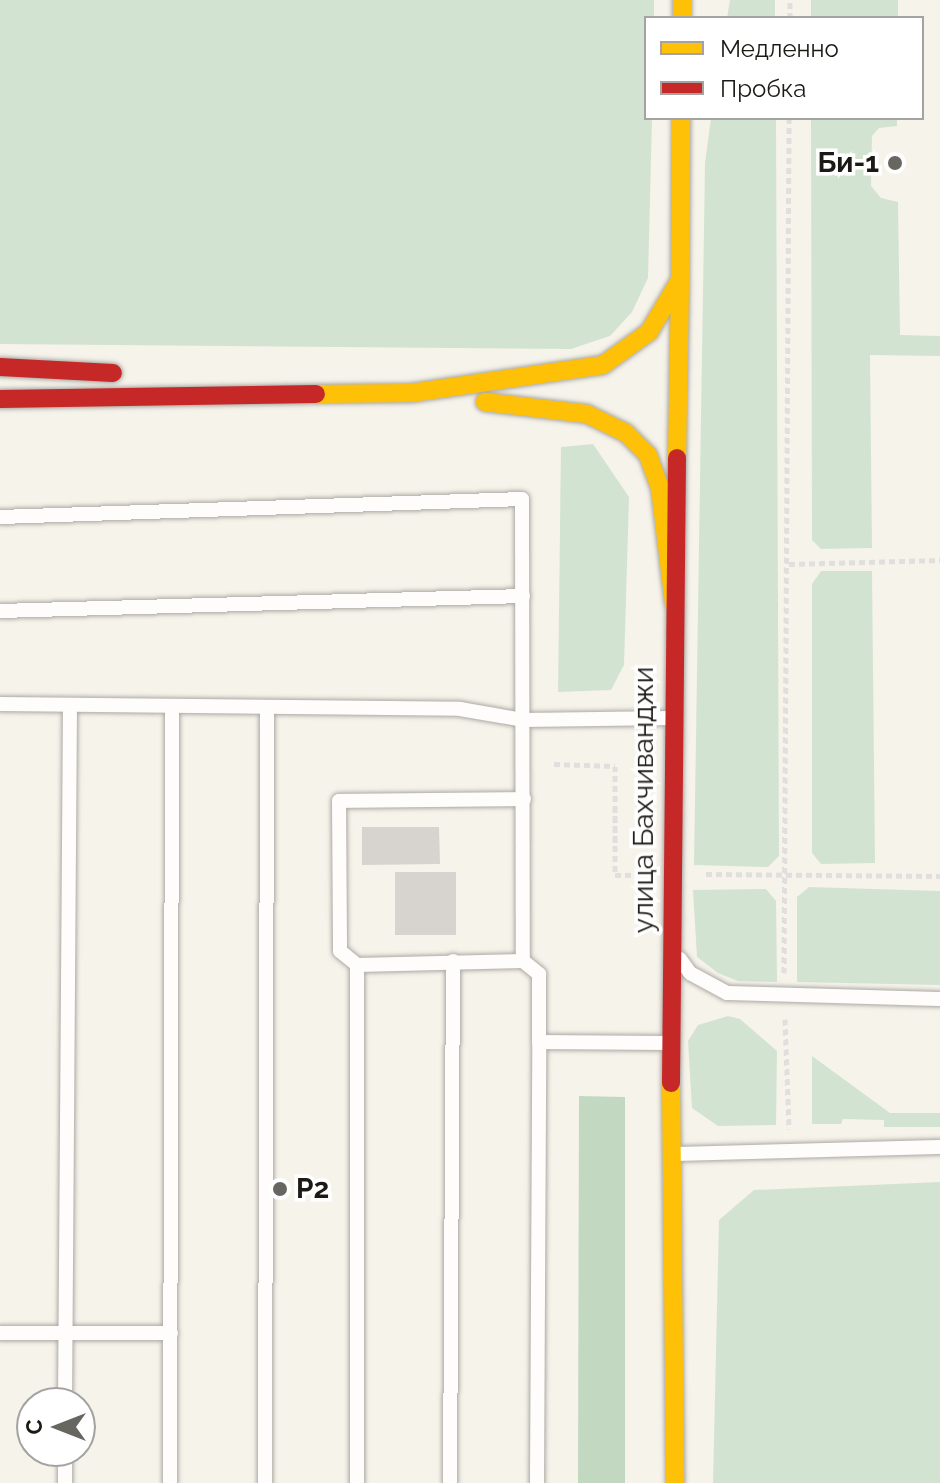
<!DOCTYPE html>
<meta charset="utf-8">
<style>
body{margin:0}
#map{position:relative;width:940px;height:1483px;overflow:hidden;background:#f6f3eb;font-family:Raleway,sans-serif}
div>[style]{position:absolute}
.green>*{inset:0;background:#d3e3d1}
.forest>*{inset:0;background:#c2d8c1}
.building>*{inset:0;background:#d7d3ce}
.path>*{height:5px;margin-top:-2.5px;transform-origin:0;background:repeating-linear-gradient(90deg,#e0dfdd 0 6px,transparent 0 10px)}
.roads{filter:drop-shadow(0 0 2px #acaaa4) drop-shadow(0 0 2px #acaaa4)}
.lane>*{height:14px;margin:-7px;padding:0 7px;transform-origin:7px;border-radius:7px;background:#fefdfc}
.slow>*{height:18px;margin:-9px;padding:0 9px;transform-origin:9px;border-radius:9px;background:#ffc107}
.jam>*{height:18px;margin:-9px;padding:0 9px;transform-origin:9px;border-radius:9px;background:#c62828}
.dots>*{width:22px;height:22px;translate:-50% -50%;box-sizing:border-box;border:4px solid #fff;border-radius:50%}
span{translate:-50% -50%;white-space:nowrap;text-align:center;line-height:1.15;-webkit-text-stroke:7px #fff;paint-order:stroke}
.poi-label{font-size:28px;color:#1c1a15;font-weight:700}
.right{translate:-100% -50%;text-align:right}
.left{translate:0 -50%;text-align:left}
.street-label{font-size:28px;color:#1c1a15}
.legend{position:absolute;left:644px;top:16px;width:280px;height:104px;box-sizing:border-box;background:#fff;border:2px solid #a4a3a1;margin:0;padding:10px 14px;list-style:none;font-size:24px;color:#1c1a15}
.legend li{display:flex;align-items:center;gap:16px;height:40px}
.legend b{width:40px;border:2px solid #a4a3a1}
.north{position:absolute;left:16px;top:1387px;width:80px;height:80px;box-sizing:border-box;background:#fff;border:2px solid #a4a3a1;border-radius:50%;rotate:270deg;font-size:22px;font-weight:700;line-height:32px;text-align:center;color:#1c1a15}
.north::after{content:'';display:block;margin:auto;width:28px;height:36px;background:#686660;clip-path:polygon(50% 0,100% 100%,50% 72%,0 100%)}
</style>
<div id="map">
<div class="green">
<div style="clip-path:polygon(0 0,654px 0,654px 18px,646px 18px,646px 118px,652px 118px,648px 278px,632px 312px,610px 336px,571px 349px,0 344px)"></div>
<div style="clip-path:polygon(730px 0,775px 0,775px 18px,727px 18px)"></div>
<div style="clip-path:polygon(811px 0,898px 0,898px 18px,811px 18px)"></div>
<div style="clip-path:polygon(711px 118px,776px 118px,779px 856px,768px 867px,694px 865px,705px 163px)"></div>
<div style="clip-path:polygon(811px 118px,897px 118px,897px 126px,879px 128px,872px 136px,871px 186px,881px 198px,898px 202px,900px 335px,940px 336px,940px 356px,870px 355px,872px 548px,821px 549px,812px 540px)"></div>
<div style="clip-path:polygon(593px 444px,629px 497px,624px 665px,611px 690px,558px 692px,561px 447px)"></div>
<div style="clip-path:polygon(821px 571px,872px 571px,875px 863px,821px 864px,812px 853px,812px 584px)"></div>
<div style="clip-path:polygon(809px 887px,940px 891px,940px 985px,797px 982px,797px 897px)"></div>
<div style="clip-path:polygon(766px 889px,776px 901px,777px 982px,738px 981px,718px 973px,697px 957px,693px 890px)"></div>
<div style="clip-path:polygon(728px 1016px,740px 1019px,777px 1051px,776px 1125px,718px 1126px,692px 1108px,688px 1041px,698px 1025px)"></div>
<div style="clip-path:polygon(812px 1056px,890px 1113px,940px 1113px,940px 1127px,884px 1127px,884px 1120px,843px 1119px,841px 1124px,812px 1124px)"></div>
<div style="clip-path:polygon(940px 1182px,940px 1483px,713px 1483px,719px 1220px,754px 1190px)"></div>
</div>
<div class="forest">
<div style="clip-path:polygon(579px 1096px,625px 1097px,625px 1483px,578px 1483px)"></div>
</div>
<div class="building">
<div style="clip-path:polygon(362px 827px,439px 827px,440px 864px,362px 865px)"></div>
<div style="clip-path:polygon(395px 872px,456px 872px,456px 935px,395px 935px)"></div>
</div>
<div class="path">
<div style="left:790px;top:18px;width:18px;rotate:-90deg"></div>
<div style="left:789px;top:564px;width:151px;rotate:-1.5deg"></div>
<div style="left:554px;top:764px;width:61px;rotate:1.9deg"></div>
<div style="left:615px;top:766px;width:109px;rotate:90deg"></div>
<div style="left:615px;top:875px;width:17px"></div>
<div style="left:706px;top:874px;width:234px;rotate:0.5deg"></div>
<div style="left:784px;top:973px;width:855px;rotate:-89.66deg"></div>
<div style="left:785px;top:1019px;width:110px;rotate:87.9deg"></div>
</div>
<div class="roads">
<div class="lane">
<div style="left:0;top:517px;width:522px;rotate:-1.97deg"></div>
<div style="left:522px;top:499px;width:462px;rotate:89.9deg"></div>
<div style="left:0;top:611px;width:523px;rotate:-1.64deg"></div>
<div style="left:0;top:704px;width:460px;rotate:0.6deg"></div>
<div style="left:460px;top:709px;width:65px;rotate:9.8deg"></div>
<div style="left:524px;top:720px;width:147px;rotate:-0.8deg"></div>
<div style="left:524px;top:799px;width:185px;rotate:179.4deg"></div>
<div style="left:339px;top:801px;width:150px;rotate:89.6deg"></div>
<div style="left:340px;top:951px;width:22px;rotate:39deg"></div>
<div style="left:357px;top:965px;width:166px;rotate:-1.4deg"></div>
<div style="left:523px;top:961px;width:21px;rotate:39deg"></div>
<div style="left:539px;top:974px;width:68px;rotate:90deg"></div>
<div style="left:539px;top:1042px;width:128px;rotate:0.4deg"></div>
<div style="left:680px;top:959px;width:17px;rotate:54deg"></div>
<div style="left:690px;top:973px;width:42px;rotate:28.4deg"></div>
<div style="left:727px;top:993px;width:213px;rotate:1.6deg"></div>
<div style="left:357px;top:965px;width:518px;rotate:90deg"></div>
<div style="left:674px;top:1154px;width:266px;rotate:-1.5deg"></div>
<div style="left:0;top:1333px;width:171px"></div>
<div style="left:65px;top:1403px;width:698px;rotate:-89.59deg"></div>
<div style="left:65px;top:1483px;width:32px;rotate:-90deg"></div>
<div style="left:170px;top:1483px;width:777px;rotate:-89.85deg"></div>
<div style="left:265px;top:1483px;width:776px;rotate:-89.85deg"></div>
<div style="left:450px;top:1483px;width:522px;rotate:-89.67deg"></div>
<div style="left:537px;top:1483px;width:441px;rotate:-89.7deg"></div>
</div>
<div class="slow">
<div style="left:682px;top:0;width:18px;rotate:90deg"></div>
<div style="left:316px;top:394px;width:95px;rotate:-0.6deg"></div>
<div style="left:411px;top:393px;width:194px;rotate:-8.3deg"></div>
<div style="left:603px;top:365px;width:57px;rotate:-35.7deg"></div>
<div style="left:649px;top:332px;width:61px;rotate:-59.2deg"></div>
<div style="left:680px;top:280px;width:162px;rotate:-89.6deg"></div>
<div style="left:485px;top:402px;width:103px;rotate:6.7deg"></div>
<div style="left:587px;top:414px;width:43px;rotate:26deg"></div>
<div style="left:626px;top:433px;width:31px;rotate:45deg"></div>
<div style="left:648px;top:455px;width:35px;rotate:70deg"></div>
<div style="left:660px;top:488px;width:116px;rotate:83.1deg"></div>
<div style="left:677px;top:458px;width:178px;rotate:-89deg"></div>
<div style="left:671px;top:1083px;width:400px;rotate:89.4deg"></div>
</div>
<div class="jam">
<div style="left:0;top:367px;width:113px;rotate:3deg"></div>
<div style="left:0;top:399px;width:316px;rotate:-0.9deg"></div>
<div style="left:671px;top:1083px;width:625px;rotate:-89.45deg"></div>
</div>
</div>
<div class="dots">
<div style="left:895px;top:163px;background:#686660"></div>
<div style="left:280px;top:1189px;background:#686660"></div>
</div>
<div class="poi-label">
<span class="right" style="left:879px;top:163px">Би-1</span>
<span class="left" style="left:296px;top:1189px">P2</span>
</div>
<div class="street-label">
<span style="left:644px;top:800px;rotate:-90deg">улица Бахчиванджи</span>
</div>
<ul class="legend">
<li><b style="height:10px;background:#ffc107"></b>Медленно</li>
<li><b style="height:10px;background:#c62828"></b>Пробка</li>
</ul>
<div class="north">С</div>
</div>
